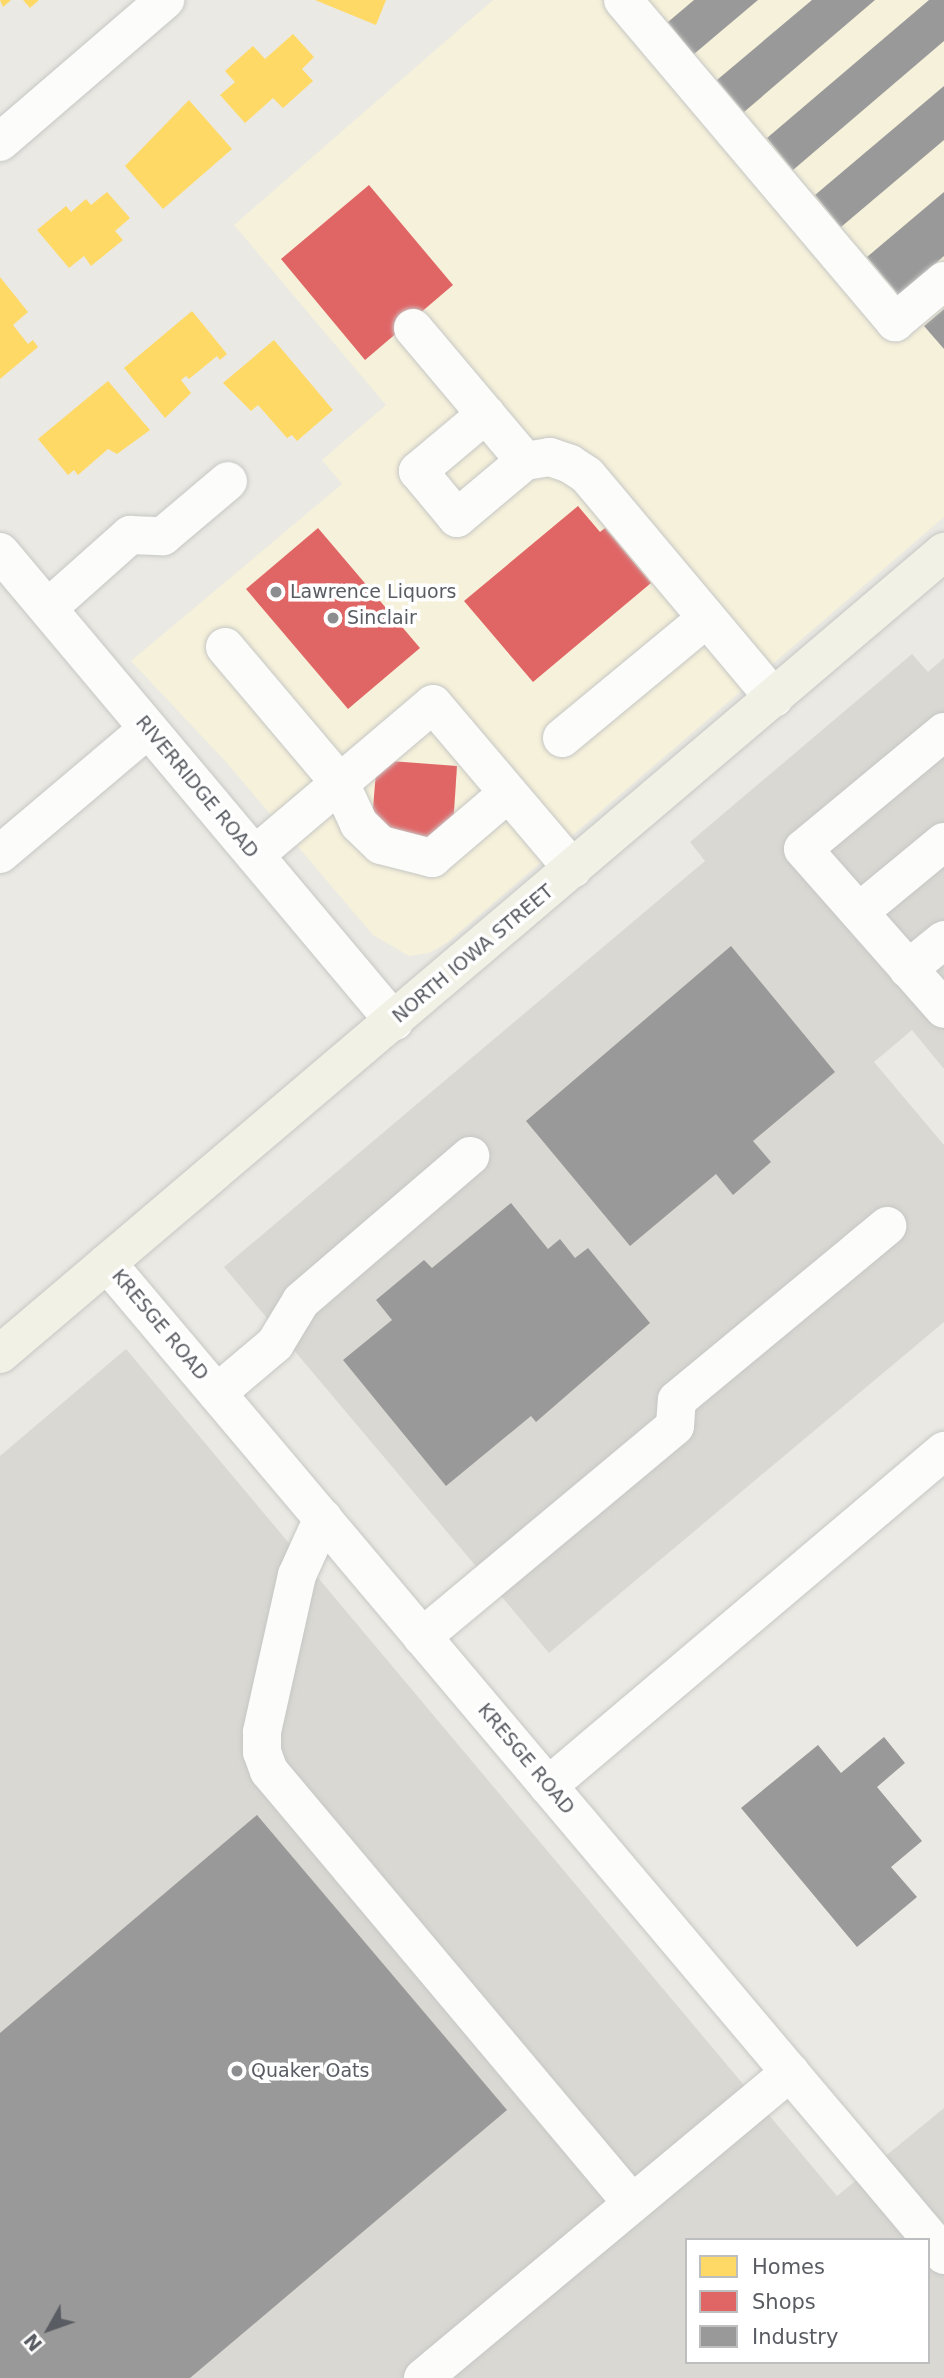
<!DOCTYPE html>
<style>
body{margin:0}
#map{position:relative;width:944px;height:2378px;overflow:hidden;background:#eae9e3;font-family:"DejaVu Sans",sans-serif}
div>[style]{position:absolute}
.commercial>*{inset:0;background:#f6f1da}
.industrial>*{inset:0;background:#d9d8d3}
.homes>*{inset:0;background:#ffd966}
.shops>*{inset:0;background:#e06666}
.industry>*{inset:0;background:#999}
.roads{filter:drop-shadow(0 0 2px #c6c7c5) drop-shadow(0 0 2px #c6c7c5)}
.minor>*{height:38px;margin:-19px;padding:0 19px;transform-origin:19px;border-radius:19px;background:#fcfcfb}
.major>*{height:38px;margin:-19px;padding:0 19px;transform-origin:19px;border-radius:19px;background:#f2f1e6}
.dots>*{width:19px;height:19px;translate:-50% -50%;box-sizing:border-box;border:4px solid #fff;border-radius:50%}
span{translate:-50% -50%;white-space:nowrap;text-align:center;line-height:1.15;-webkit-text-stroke:7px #fff;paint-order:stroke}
.poi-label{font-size:19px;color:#595c62}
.left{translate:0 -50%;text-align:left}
.street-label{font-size:19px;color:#595c62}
.legend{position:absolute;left:685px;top:2238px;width:245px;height:126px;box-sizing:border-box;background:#fff;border:2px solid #bdbec0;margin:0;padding:9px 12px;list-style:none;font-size:21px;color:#595c62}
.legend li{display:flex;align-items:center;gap:14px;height:35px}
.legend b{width:35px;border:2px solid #bdbec0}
.north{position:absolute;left:14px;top:2294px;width:70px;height:70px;-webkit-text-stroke:5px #fff;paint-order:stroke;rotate:230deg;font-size:19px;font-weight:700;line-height:28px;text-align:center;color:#595c62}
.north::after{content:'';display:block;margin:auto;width:24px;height:32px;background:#595c62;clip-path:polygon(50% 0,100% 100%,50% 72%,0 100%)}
</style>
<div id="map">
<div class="commercial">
<div style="clip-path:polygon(493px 0,944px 0,944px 517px,448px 942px,429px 953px,409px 956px,373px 935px,226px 762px,131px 661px,342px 484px,322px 460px,386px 405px,234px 225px)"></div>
</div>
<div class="industrial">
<div style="clip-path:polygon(912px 654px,928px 672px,944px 658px,944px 1069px,912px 1030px,874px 1062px,944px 1145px,944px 1322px,549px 1653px,224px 1267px,705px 861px,690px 842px)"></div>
<div style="clip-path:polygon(evenodd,126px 1349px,837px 2196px,944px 2108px,944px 2378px,0 2378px,0 1456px,126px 1349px,687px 2240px,928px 2240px,928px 2362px,687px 2362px,687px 2240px)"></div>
</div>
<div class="homes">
<div style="clip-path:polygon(0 0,11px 0,3px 7px)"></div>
<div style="clip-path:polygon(23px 0,39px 0,30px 8px)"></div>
<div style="clip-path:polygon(315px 0,386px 0,376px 25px)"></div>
<div style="clip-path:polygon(293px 34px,314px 57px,302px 69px,313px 81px,283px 108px,273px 98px,245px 123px,220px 95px,235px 82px,225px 71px,253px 46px,265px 59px)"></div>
<div style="clip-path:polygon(189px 100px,232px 149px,163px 209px,125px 166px)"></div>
<div style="clip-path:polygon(107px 192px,130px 218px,115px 231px,123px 240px,91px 266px,84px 256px,69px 268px,37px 230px,66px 206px,71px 212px,86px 199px,91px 205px)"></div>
<div style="clip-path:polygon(0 277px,28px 312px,13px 325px,28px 344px,33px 340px,38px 347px,0 379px)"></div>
<div style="clip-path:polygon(192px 311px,227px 354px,220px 360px,217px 356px,189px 379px,186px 376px,181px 380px,191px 393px,165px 418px,124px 368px)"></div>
<div style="clip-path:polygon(274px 340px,333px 410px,297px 441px,292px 435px,287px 438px,258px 405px,251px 411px,223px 383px)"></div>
<div style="clip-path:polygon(108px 381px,150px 430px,117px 454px,108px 449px,78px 475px,74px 470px,68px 475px,38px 439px)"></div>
</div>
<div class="shops">
<div style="clip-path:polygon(369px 185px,453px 285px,365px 360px,281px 259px)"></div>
<div style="clip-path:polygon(578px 506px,600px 532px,605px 528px,651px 583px,533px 682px,464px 601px)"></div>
<div style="clip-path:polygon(318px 528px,420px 648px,348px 709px,246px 589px)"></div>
<div style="clip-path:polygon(377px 760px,457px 766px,453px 827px,435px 841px,387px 837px,372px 820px)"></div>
</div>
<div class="industry">
<div style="clip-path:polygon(694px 0,758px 0,694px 54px,668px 22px)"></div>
<div style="clip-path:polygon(812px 0,875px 0,744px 112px,717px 80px)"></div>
<div style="clip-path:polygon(929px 0,944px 0,944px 41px,793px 170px,767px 138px)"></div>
<div style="clip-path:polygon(944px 86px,944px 140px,841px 227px,815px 195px)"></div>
<div style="clip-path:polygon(944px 192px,944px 256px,899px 295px,867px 257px)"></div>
<div style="clip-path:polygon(944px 309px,944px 349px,924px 326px)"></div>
<div style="clip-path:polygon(731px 946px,835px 1072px,753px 1141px,771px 1162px,733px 1195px,716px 1174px,630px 1246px,526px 1121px)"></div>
<div style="clip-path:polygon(511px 1203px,548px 1249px,560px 1239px,575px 1258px,588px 1248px,650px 1323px,536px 1422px,531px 1416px,446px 1486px,343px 1360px,392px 1320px,376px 1300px,424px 1260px,432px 1268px)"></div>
<div style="clip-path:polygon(884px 1737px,905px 1763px,877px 1787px,922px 1841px,891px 1867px,917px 1897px,857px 1947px,741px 1808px,818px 1745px,841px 1773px)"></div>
<div style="clip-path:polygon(257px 1815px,507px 2110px,190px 2378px,0 2378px,0 2033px)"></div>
</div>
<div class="roads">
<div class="minor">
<div style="left:623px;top:0;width:422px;rotate:49.8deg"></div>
<div style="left:895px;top:322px;width:64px;rotate:-39.9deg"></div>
<div style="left:0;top:142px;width:218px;rotate:-40.7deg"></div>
<div style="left:413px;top:328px;width:174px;rotate:49.9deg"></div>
<div style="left:486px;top:414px;width:89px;rotate:140deg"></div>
<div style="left:418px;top:471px;width:61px;rotate:50.3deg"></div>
<div style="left:457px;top:518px;width:89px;rotate:-40deg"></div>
<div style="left:525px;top:461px;width:25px;rotate:-9deg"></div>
<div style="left:550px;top:457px;width:21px;rotate:19deg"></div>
<div style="left:570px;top:464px;width:20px;rotate:33deg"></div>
<div style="left:587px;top:475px;width:291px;rotate:50deg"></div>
<div style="left:0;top:552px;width:613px;rotate:49.97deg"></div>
<div style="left:48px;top:608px;width:110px;rotate:-41.7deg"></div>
<div style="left:130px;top:535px;width:33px;rotate:2deg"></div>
<div style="left:163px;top:536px;width:85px;rotate:-40.2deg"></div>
<div style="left:225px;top:647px;width:178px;rotate:49.8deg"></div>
<div style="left:340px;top:783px;width:45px;rotate:65.1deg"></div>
<div style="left:359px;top:824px;width:30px;rotate:44deg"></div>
<div style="left:381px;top:845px;width:53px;rotate:14.3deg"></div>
<div style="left:432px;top:858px;width:100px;rotate:-40.5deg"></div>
<div style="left:944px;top:732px;width:183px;rotate:140.3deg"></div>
<div style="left:803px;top:849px;width:213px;rotate:48.6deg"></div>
<div style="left:562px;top:738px;width:188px;rotate:-39.6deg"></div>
<div style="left:0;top:854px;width:194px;rotate:-40.2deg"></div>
<div style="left:255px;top:855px;width:233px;rotate:-40.3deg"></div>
<div style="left:433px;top:704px;width:216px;rotate:49.7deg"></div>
<div style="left:859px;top:912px;width:110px;rotate:-39.5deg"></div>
<div style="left:908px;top:969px;width:46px;rotate:-38.9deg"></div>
<div style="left:107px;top:1263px;width:1298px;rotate:49.84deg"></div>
<div style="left:217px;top:1393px;width:76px;rotate:-40.2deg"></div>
<div style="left:275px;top:1344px;width:50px;rotate:-58.8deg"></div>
<div style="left:301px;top:1301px;width:223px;rotate:-40.6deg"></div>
<div style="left:323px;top:1518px;width:63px;rotate:114.5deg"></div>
<div style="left:297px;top:1575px;width:161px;rotate:102.6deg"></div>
<div style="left:262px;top:1732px;width:20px;rotate:90deg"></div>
<div style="left:262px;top:1752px;width:20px;rotate:70deg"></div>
<div style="left:269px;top:1771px;width:564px;rotate:49.96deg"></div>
<div style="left:422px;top:1637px;width:329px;rotate:-39.8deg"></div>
<div style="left:675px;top:1426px;width:26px;rotate:-86deg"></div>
<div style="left:677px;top:1400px;width:273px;rotate:-39.6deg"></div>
<div style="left:548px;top:1786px;width:519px;rotate:-40.23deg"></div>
<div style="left:423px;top:2378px;width:478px;rotate:-39.8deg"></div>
</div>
<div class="major">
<div style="left:0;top:1354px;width:1239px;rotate:-40.35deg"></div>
</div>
</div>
<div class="dots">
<div style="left:276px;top:592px;background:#8c8d8f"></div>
<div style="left:333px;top:618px;background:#8c8d8f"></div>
<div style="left:237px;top:2071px;background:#8c8d8f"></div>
</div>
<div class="poi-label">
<span class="left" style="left:290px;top:592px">Lawrence Liquors</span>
<span class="left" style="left:347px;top:618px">Sinclair</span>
<span class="left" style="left:251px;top:2071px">Quaker Oats</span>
</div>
<div class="street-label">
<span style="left:197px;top:787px;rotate:50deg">RIVERRIDGE ROAD</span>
<span style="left:473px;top:954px;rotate:-40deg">NORTH IOWA STREET</span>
<span style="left:160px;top:1325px;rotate:50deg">KRESGE ROAD</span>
<span style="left:526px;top:1759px;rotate:50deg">KRESGE ROAD</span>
</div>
<ul class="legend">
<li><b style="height:19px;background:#ffd966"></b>Homes</li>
<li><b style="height:19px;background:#e06666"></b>Shops</li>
<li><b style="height:19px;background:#999"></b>Industry</li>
</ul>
<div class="north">N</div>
</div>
